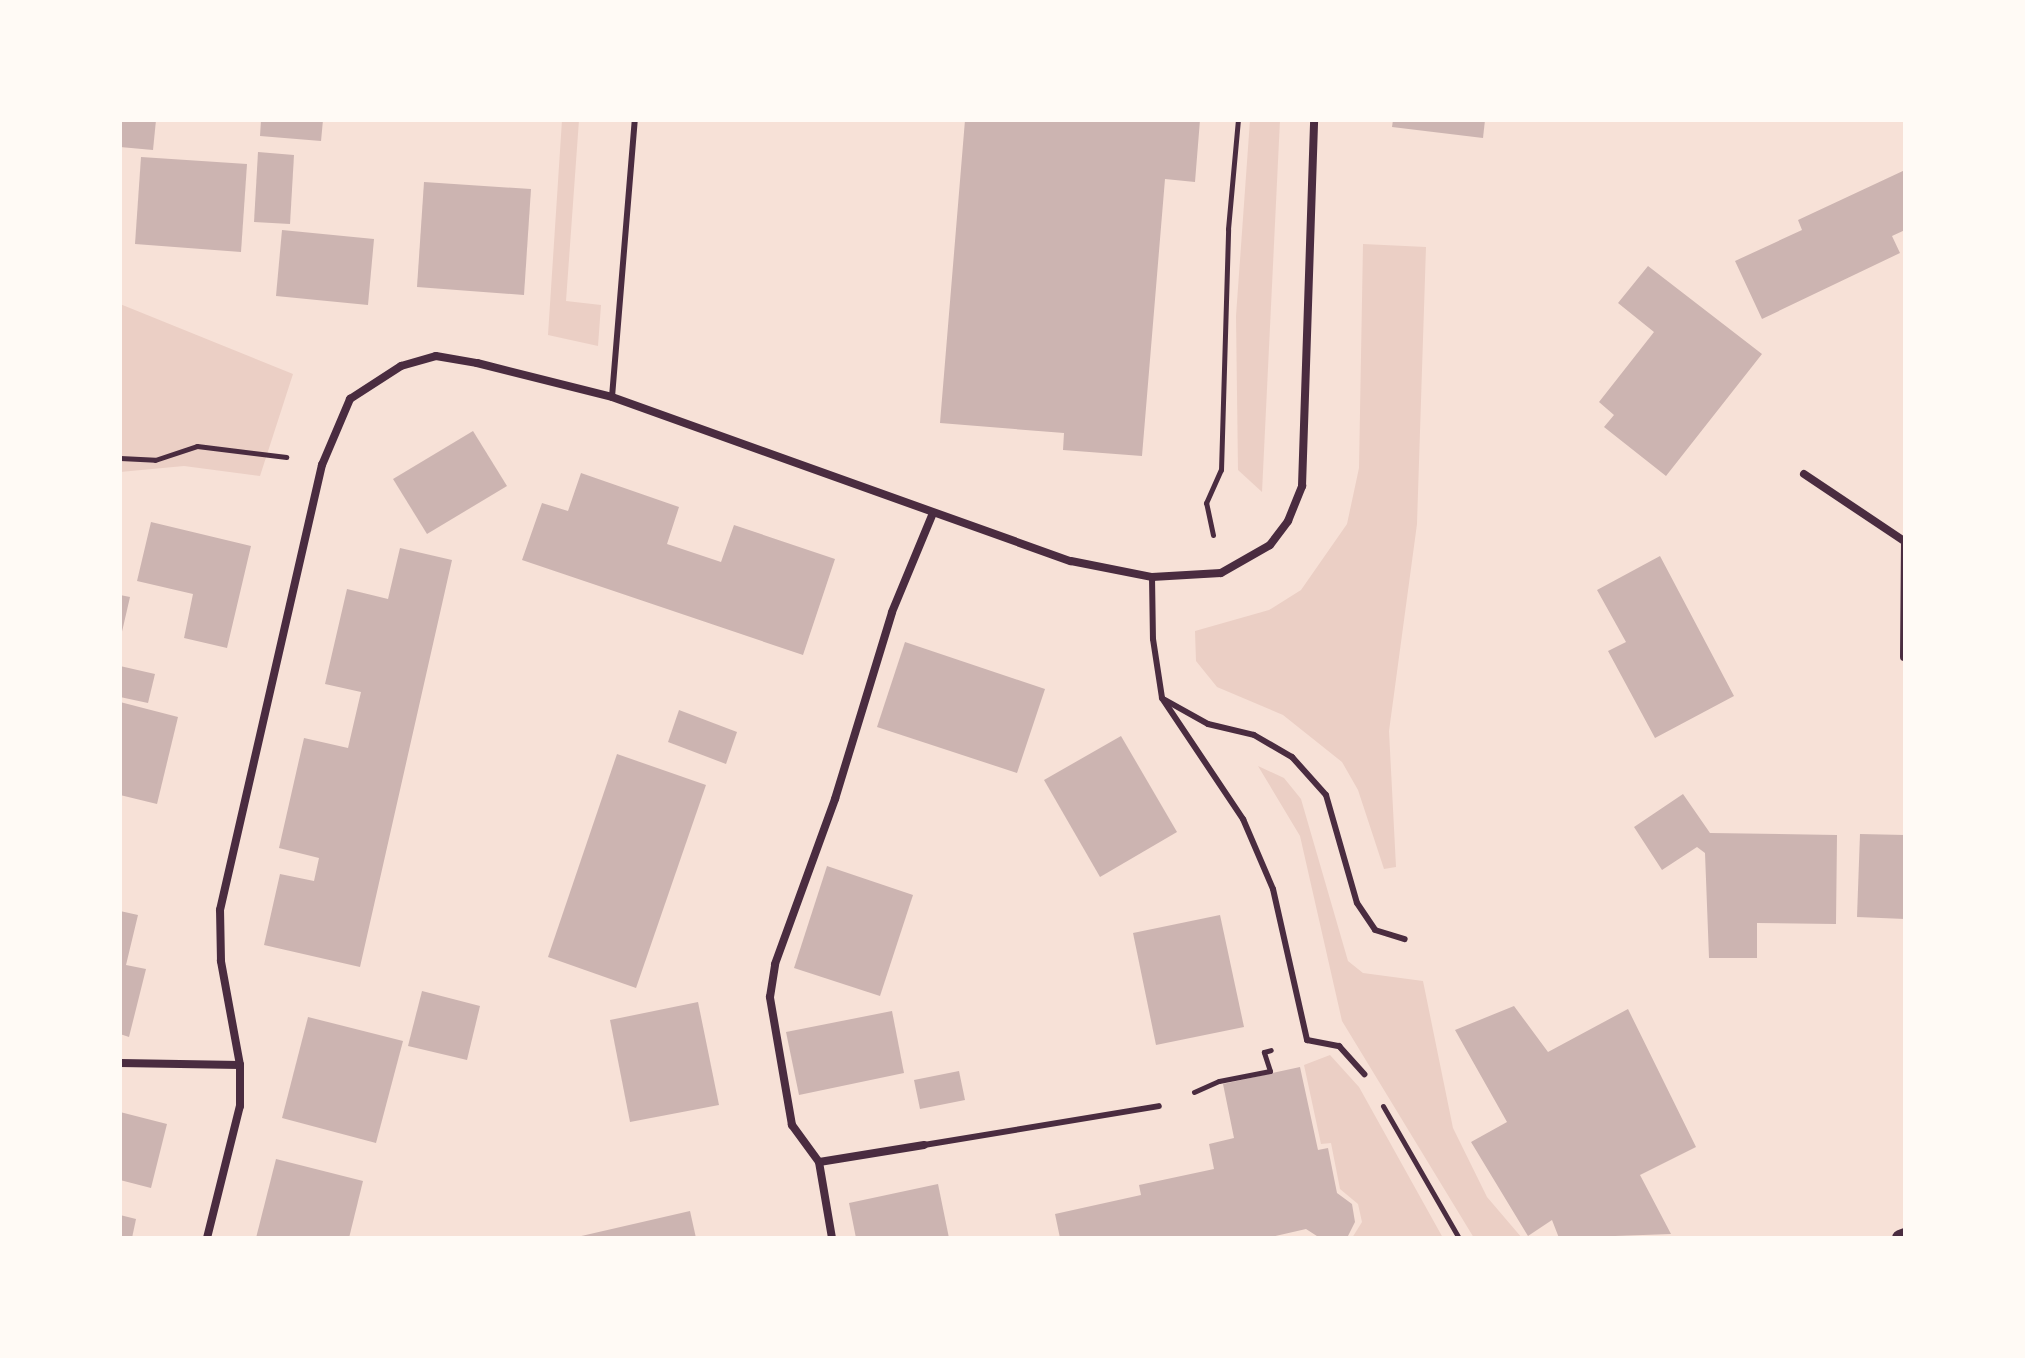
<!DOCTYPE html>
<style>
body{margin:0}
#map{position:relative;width:2025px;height:1358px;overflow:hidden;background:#f7e1d7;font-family:Mulish,sans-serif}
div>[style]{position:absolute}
.green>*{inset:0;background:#ebcfc5}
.building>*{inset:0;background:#ccb4b1}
.path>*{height:5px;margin:-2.5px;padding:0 2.5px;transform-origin:2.5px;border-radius:2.5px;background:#4a2c40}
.service>*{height:6px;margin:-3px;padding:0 3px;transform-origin:3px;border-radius:3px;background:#4a2c40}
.minor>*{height:8px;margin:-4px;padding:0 4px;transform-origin:4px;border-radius:4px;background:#4a2c40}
.secondary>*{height:16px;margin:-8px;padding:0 8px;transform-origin:8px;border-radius:8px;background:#4a2c40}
span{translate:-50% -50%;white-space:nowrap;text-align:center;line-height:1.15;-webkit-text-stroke:8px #fffaf5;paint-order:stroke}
.frame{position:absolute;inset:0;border:122px solid #fffaf5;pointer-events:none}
</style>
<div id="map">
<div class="green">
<div style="clip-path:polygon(562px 120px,579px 120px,566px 301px,601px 305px,598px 346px,548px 335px)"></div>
<div style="clip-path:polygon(1250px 120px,1280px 120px,1262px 492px,1238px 470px,1236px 316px)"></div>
<div style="clip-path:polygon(1363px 244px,1426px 247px,1417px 524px,1389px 731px,1396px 867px,1384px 869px,1358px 790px,1342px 762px,1283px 715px,1217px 687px,1196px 661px,1195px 631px,1269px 610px,1301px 590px,1347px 524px,1359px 468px)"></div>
<div style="clip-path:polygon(120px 304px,293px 374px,260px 476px,184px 466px,120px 472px)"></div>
<div style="clip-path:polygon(1258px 766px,1284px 778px,1301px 799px,1348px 961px,1363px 973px,1423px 981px,1453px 1128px,1487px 1197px,1522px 1238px,1474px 1238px,1342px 1021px,1300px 836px)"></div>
<div style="clip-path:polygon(1330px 1055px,1359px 1087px,1443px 1238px,1352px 1238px,1362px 1222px,1358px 1204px,1340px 1189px,1331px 1143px,1321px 1144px,1304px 1065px)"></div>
</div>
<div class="building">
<div style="clip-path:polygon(120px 120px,156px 120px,153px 150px,120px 147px)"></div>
<div style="clip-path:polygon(261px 120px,323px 120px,321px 141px,260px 136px)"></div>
<div style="clip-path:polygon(965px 120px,1200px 120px,1195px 182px,1165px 179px,1142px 456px,1063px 450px,1064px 433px,940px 423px)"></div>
<div style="clip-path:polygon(1393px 120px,1485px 120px,1483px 138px,1392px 127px)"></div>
<div style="clip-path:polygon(258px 152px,294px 155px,290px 224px,254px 222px)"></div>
<div style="clip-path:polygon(141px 157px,247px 164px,241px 252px,135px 244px)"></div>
<div style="clip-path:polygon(1905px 170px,1905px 230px,1892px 236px,1900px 253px,1762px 319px,1735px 261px,1802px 230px,1798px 220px)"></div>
<div style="clip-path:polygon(424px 182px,531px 189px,524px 295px,417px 287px)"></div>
<div style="clip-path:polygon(282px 230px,374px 239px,368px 305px,276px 296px)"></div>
<div style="clip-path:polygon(1648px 266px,1762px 354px,1666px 476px,1604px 427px,1614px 415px,1599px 402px,1654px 332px,1618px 303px)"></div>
<div style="clip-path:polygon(473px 431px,507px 486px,427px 534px,393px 479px)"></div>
<div style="clip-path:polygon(581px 473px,679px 507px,667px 544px,721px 562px,734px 525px,835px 559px,803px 655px,522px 560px,542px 503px,568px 511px)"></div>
<div style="clip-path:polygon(151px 522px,251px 546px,227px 648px,184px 638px,193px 594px,137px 581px)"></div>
<div style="clip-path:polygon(400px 548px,452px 560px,360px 967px,264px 945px,280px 874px,314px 881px,319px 858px,279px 848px,304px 738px,348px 748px,361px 692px,325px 684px,347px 589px,388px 599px)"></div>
<div style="clip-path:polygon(1660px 556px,1734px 696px,1655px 738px,1608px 651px,1626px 642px,1597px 590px)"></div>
<div style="clip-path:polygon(120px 595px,130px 597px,121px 636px,120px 636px)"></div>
<div style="clip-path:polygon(905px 642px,1045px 689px,1017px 773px,877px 727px)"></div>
<div style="clip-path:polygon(120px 666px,155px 674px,148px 703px,120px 697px)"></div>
<div style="clip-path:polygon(120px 702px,178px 717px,157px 804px,120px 795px)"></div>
<div style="clip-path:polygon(679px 710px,737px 732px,726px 764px,668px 742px)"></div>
<div style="clip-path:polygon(1121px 736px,1177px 832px,1100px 877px,1044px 780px)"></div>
<div style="clip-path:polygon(617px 754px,706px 785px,636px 988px,548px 957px)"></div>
<div style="clip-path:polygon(1683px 794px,1710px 833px,1837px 835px,1836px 924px,1757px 923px,1757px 958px,1709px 958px,1705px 853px,1697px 847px,1662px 870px,1634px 827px)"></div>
<div style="clip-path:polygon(1860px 834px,1905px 835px,1905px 919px,1857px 917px)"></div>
<div style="clip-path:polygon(827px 866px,913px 895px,880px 996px,794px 968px)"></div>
<div style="clip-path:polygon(120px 911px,138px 915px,126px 965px,146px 969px,129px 1037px,120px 1034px)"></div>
<div style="clip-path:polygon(1220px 915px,1244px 1027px,1156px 1045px,1133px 933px)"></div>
<div style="clip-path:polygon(422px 991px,480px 1006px,467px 1060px,408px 1046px)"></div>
<div style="clip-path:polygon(698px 1002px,719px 1105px,630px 1122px,610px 1020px)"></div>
<div style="clip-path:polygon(1514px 1006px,1548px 1052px,1628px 1009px,1696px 1147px,1640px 1175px,1671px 1234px,1559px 1238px,1552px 1220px,1528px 1236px,1471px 1142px,1507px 1122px,1455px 1030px)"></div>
<div style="clip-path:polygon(892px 1011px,904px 1073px,799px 1095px,786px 1032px)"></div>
<div style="clip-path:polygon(308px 1017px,403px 1041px,376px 1143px,282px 1118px)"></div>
<div style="clip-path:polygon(1300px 1067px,1318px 1150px,1328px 1148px,1337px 1193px,1352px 1204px,1355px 1222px,1347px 1238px,1320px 1238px,1306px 1229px,1267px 1238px,1060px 1238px,1055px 1214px,1141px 1195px,1139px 1185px,1214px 1169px,1209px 1144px,1234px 1138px,1223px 1084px)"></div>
<div style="clip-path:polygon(959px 1071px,965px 1100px,920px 1109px,914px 1080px)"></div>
<div style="clip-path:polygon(120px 1112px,167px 1124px,151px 1188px,120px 1180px)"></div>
<div style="clip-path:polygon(276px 1159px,363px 1181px,349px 1238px,256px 1238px)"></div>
<div style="clip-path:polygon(938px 1184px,949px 1238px,856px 1238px,849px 1203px)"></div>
<div style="clip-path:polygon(690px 1211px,696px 1238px,577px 1238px,577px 1237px)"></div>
<div style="clip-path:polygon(120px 1215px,136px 1219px,132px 1238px,120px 1238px)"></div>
</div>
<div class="path">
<div style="left:120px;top:458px;width:35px;rotate:3deg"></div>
<div style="left:155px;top:460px;width:44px;rotate:-18.4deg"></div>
<div style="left:197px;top:446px;width:90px;rotate:7deg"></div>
<div style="left:1213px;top:535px;width:33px;rotate:-102deg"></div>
<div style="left:1206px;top:503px;width:36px;rotate:-66deg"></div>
<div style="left:1221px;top:470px;width:241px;rotate:-88.3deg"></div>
<div style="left:1228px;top:229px;width:109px;rotate:-84.8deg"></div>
<div style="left:1194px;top:1092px;width:27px;rotate:-24deg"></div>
<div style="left:1219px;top:1081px;width:52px;rotate:-11.1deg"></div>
<div style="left:1270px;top:1071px;width:20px;rotate:-108deg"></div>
<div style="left:1264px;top:1052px;width:7px;rotate:-16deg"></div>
<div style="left:1383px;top:1106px;width:152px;rotate:60.1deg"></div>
</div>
<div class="service">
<div style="left:612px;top:397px;width:278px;rotate:-85.3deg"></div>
<div style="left:1152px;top:577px;width:62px;rotate:89.1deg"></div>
<div style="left:1153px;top:639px;width:60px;rotate:81.3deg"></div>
<div style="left:1162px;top:698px;width:146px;rotate:56.2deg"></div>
<div style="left:1243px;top:819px;width:76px;rotate:66.8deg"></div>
<div style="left:1273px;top:889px;width:155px;rotate:77.3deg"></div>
<div style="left:1307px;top:1040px;width:33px;rotate:11deg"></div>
<div style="left:1339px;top:1046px;width:38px;rotate:48deg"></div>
<div style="left:1165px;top:700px;width:49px;rotate:29.2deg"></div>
<div style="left:1208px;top:724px;width:47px;rotate:13.4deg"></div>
<div style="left:1254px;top:735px;width:44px;rotate:30.1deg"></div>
<div style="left:1292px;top:757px;width:51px;rotate:48.2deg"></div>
<div style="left:1326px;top:795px;width:112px;rotate:74deg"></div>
<div style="left:1357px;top:903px;width:32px;rotate:56deg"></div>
<div style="left:1375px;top:930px;width:31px;rotate:17deg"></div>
<div style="left:924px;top:1145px;width:238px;rotate:-9.4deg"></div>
</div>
<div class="minor">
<div style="left:1804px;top:474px;width:120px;rotate:33.8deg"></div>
<div style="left:1904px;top:657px;width:116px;rotate:-89.5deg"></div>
<div style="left:120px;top:1063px;width:120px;rotate:1deg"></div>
<div style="left:924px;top:1145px;width:106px;rotate:170.8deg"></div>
<div style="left:819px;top:1162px;width:46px;rotate:-126.1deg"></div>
<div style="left:792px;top:1125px;width:130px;rotate:-99.8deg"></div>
<div style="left:770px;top:997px;width:33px;rotate:-81deg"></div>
<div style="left:775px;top:964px;width:176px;rotate:-70deg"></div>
<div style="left:835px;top:799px;width:195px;rotate:-73deg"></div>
<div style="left:892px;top:612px;width:107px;rotate:-67.5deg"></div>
<div style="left:819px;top:1162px;width:77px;rotate:80.3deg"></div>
<div style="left:207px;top:1238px;width:136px;rotate:-76deg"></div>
<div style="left:240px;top:1106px;width:41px;rotate:-90deg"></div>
<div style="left:240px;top:1065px;width:106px;rotate:-100.4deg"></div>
<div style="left:221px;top:961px;width:51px;rotate:-91.1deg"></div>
<div style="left:220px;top:910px;width:457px;rotate:-77.1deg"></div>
<div style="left:322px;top:465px;width:72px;rotate:-67deg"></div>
<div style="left:350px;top:399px;width:61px;rotate:-32.9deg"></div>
<div style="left:401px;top:366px;width:36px;rotate:-16deg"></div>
<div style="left:436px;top:356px;width:42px;rotate:9.7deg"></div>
<div style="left:477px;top:363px;width:139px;rotate:14.1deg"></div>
<div style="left:612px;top:397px;width:487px;rotate:19.7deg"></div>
<div style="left:1071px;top:561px;width:83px;rotate:11.2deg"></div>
<div style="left:1152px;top:577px;width:69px;rotate:-3.3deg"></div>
<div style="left:1221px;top:573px;width:56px;rotate:-29.7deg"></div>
<div style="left:1270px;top:545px;width:30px;rotate:-53deg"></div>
<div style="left:1288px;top:521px;width:38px;rotate:-68deg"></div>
<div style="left:1302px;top:486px;width:366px;rotate:-88.1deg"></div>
</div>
<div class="secondary">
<div style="left:1900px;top:1238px;width:5px;rotate:-22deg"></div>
</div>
<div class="frame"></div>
</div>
